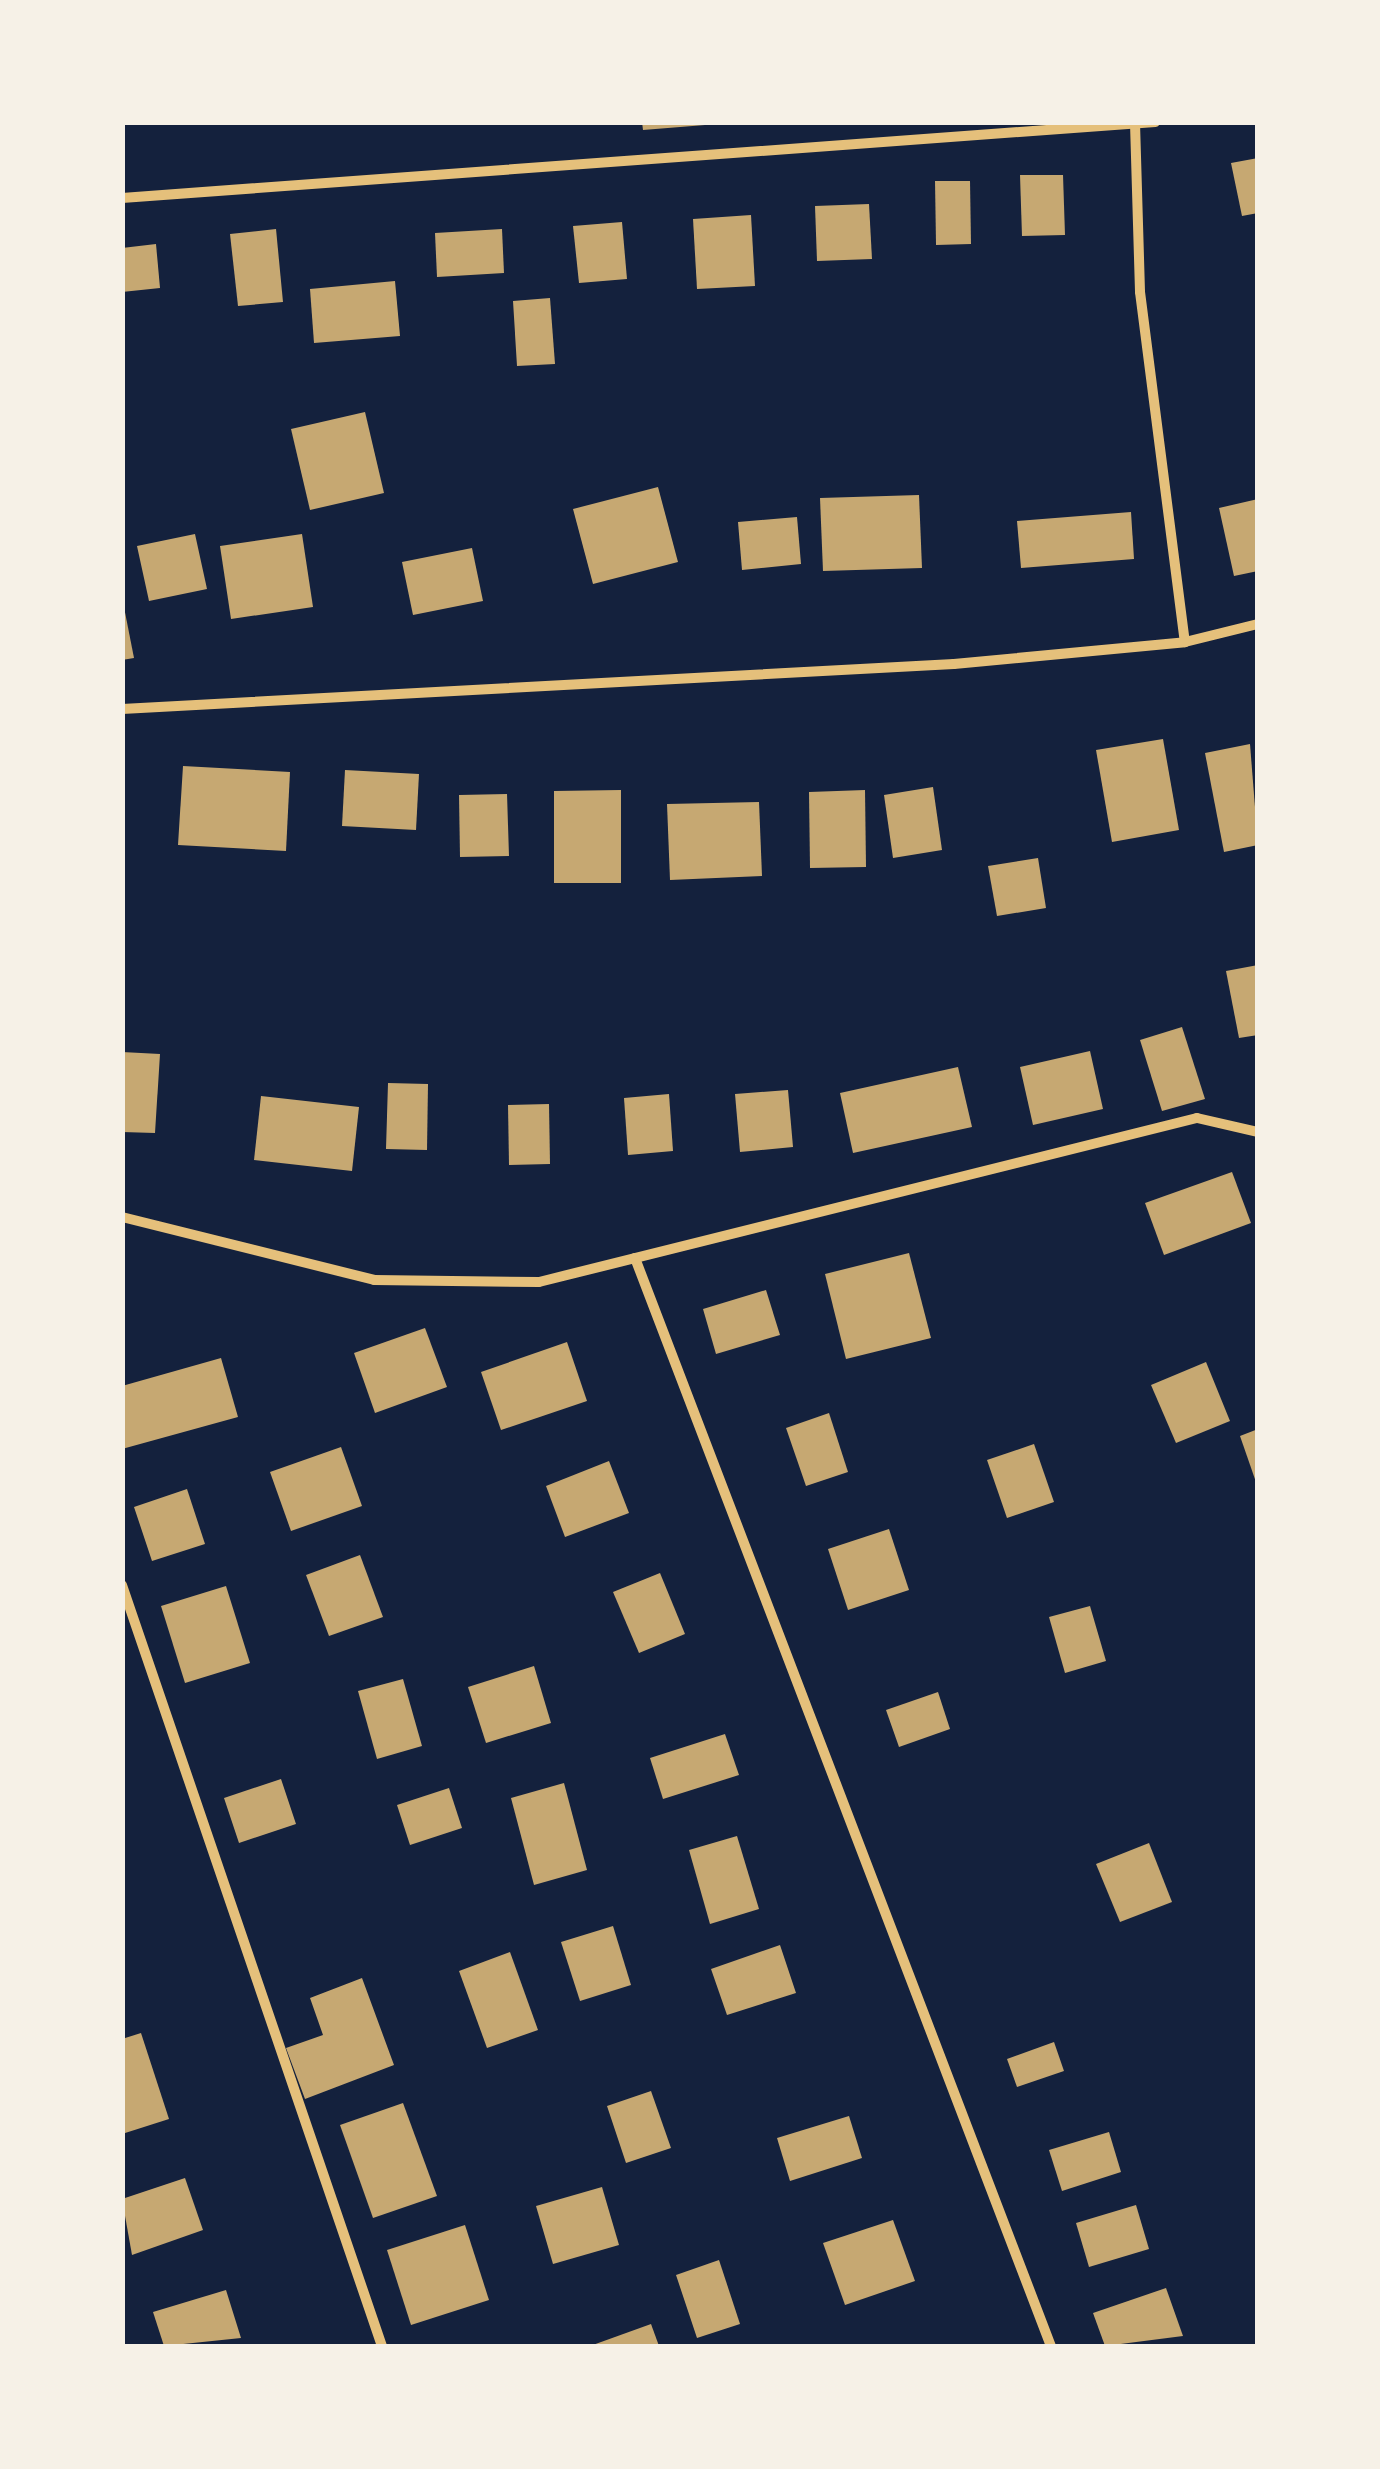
<!DOCTYPE html>
<style>
body{margin:0}
#map{position:relative;width:1380px;height:2469px;overflow:hidden;background:#14213d;font-family:"Nunito Sans",sans-serif}
div>[style]{position:absolute}
.building>*{inset:0;background:#c6a872}
.minor>*{height:10px;margin:-5px;padding:0 5px;transform-origin:5px;border-radius:5px;background:#e5c07b}
span{translate:-50% -50%;white-space:nowrap;text-align:center;line-height:1.15;-webkit-text-stroke:9px #f6f1e7;paint-order:stroke}
.frame{position:absolute;inset:0;border:125px solid #f6f1e7;pointer-events:none}
</style>
<div id="map">
<div class="building">
<div style="clip-path:polygon(642px 122px,705px 122px,705px 125px,643px 130px)"></div>
<div style="clip-path:polygon(1258px 158px,1258px 213px,1242px 216px,1231px 163px)"></div>
<div style="clip-path:polygon(1020px 175px,1063px 175px,1065px 235px,1022px 236px)"></div>
<div style="clip-path:polygon(935px 181px,970px 181px,971px 244px,936px 245px)"></div>
<div style="clip-path:polygon(869px 204px,872px 259px,817px 261px,815px 206px)"></div>
<div style="clip-path:polygon(751px 215px,755px 286px,697px 289px,693px 219px)"></div>
<div style="clip-path:polygon(622px 222px,627px 279px,579px 283px,573px 226px)"></div>
<div style="clip-path:polygon(276px 229px,283px 302px,238px 306px,230px 234px)"></div>
<div style="clip-path:polygon(502px 229px,504px 273px,437px 277px,435px 233px)"></div>
<div style="clip-path:polygon(156px 244px,160px 288px,122px 292px,122px 248px)"></div>
<div style="clip-path:polygon(395px 281px,400px 336px,314px 343px,310px 289px)"></div>
<div style="clip-path:polygon(550px 298px,555px 364px,517px 366px,513px 301px)"></div>
<div style="clip-path:polygon(365px 412px,384px 493px,310px 510px,291px 429px)"></div>
<div style="clip-path:polygon(658px 487px,678px 562px,593px 584px,573px 509px)"></div>
<div style="clip-path:polygon(919px 495px,922px 568px,823px 571px,820px 498px)"></div>
<div style="clip-path:polygon(1258px 499px,1258px 571px,1234px 576px,1219px 508px)"></div>
<div style="clip-path:polygon(1131px 512px,1134px 559px,1021px 568px,1017px 521px)"></div>
<div style="clip-path:polygon(797px 517px,801px 564px,742px 570px,738px 522px)"></div>
<div style="clip-path:polygon(195px 534px,207px 589px,149px 601px,137px 546px)"></div>
<div style="clip-path:polygon(302px 534px,313px 607px,231px 619px,220px 546px)"></div>
<div style="clip-path:polygon(472px 548px,483px 601px,413px 615px,402px 562px)"></div>
<div style="clip-path:polygon(122px 597px,134px 658px,122px 660px)"></div>
<div style="clip-path:polygon(1163px 739px,1179px 830px,1112px 842px,1096px 750px)"></div>
<div style="clip-path:polygon(1250px 744px,1258px 845px,1224px 852px,1205px 753px)"></div>
<div style="clip-path:polygon(183px 766px,290px 772px,286px 851px,178px 845px)"></div>
<div style="clip-path:polygon(345px 770px,419px 774px,416px 830px,342px 826px)"></div>
<div style="clip-path:polygon(933px 787px,942px 850px,893px 858px,884px 795px)"></div>
<div style="clip-path:polygon(621px 790px,621px 883px,554px 883px,554px 791px)"></div>
<div style="clip-path:polygon(865px 790px,866px 867px,810px 868px,809px 792px)"></div>
<div style="clip-path:polygon(507px 794px,509px 856px,460px 857px,459px 795px)"></div>
<div style="clip-path:polygon(759px 802px,762px 876px,670px 880px,667px 804px)"></div>
<div style="clip-path:polygon(1038px 858px,1046px 908px,997px 916px,988px 866px)"></div>
<div style="clip-path:polygon(1258px 965px,1258px 1035px,1239px 1038px,1226px 971px)"></div>
<div style="clip-path:polygon(1182px 1027px,1205px 1099px,1162px 1111px,1140px 1040px)"></div>
<div style="clip-path:polygon(1090px 1051px,1103px 1109px,1033px 1125px,1020px 1067px)"></div>
<div style="clip-path:polygon(122px 1052px,160px 1054px,155px 1133px,122px 1132px)"></div>
<div style="clip-path:polygon(958px 1067px,972px 1127px,853px 1153px,840px 1093px)"></div>
<div style="clip-path:polygon(388px 1083px,428px 1084px,427px 1150px,386px 1149px)"></div>
<div style="clip-path:polygon(788px 1090px,793px 1147px,740px 1152px,735px 1094px)"></div>
<div style="clip-path:polygon(669px 1094px,673px 1151px,628px 1155px,624px 1098px)"></div>
<div style="clip-path:polygon(261px 1096px,359px 1107px,352px 1171px,254px 1160px)"></div>
<div style="clip-path:polygon(549px 1104px,550px 1164px,509px 1165px,508px 1105px)"></div>
<div style="clip-path:polygon(1232px 1172px,1251px 1223px,1164px 1255px,1145px 1203px)"></div>
<div style="clip-path:polygon(909px 1253px,931px 1338px,846px 1359px,825px 1274px)"></div>
<div style="clip-path:polygon(766px 1290px,780px 1335px,716px 1354px,703px 1309px)"></div>
<div style="clip-path:polygon(425px 1328px,447px 1387px,375px 1413px,354px 1353px)"></div>
<div style="clip-path:polygon(567px 1342px,587px 1401px,501px 1430px,481px 1372px)"></div>
<div style="clip-path:polygon(221px 1358px,238px 1417px,122px 1449px,122px 1386px)"></div>
<div style="clip-path:polygon(1206px 1362px,1230px 1421px,1176px 1443px,1151px 1385px)"></div>
<div style="clip-path:polygon(829px 1413px,848px 1472px,806px 1486px,786px 1428px)"></div>
<div style="clip-path:polygon(1258px 1429px,1258px 1485px,1257px 1485px,1240px 1436px)"></div>
<div style="clip-path:polygon(1034px 1444px,1054px 1502px,1007px 1518px,987px 1460px)"></div>
<div style="clip-path:polygon(341px 1447px,362px 1506px,291px 1531px,270px 1472px)"></div>
<div style="clip-path:polygon(609px 1461px,629px 1513px,565px 1537px,546px 1486px)"></div>
<div style="clip-path:polygon(187px 1489px,205px 1544px,152px 1561px,134px 1507px)"></div>
<div style="clip-path:polygon(889px 1529px,909px 1590px,848px 1610px,828px 1549px)"></div>
<div style="clip-path:polygon(360px 1555px,383px 1617px,329px 1636px,306px 1575px)"></div>
<div style="clip-path:polygon(660px 1573px,685px 1634px,639px 1653px,613px 1592px)"></div>
<div style="clip-path:polygon(226px 1586px,250px 1663px,185px 1683px,161px 1606px)"></div>
<div style="clip-path:polygon(1090px 1606px,1106px 1661px,1065px 1673px,1049px 1617px)"></div>
<div style="clip-path:polygon(534px 1666px,551px 1723px,486px 1743px,468px 1687px)"></div>
<div style="clip-path:polygon(403px 1679px,422px 1746px,377px 1759px,358px 1691px)"></div>
<div style="clip-path:polygon(938px 1692px,950px 1729px,899px 1747px,886px 1710px)"></div>
<div style="clip-path:polygon(725px 1734px,739px 1775px,663px 1799px,650px 1758px)"></div>
<div style="clip-path:polygon(281px 1779px,296px 1824px,239px 1843px,224px 1798px)"></div>
<div style="clip-path:polygon(564px 1783px,587px 1870px,534px 1885px,511px 1798px)"></div>
<div style="clip-path:polygon(449px 1788px,462px 1828px,410px 1845px,397px 1805px)"></div>
<div style="clip-path:polygon(737px 1836px,759px 1909px,710px 1924px,689px 1850px)"></div>
<div style="clip-path:polygon(1149px 1843px,1172px 1902px,1120px 1922px,1096px 1864px)"></div>
<div style="clip-path:polygon(613px 1926px,631px 1985px,580px 2001px,561px 1942px)"></div>
<div style="clip-path:polygon(780px 1945px,796px 1993px,727px 2015px,711px 1969px)"></div>
<div style="clip-path:polygon(510px 1952px,538px 2030px,487px 2048px,459px 1971px)"></div>
<div style="clip-path:polygon(362px 1978px,394px 2065px,305px 2099px,286px 2048px,323px 2035px,310px 1998px)"></div>
<div style="clip-path:polygon(141px 2033px,169px 2119px,122px 2134px,122px 2039px)"></div>
<div style="clip-path:polygon(1054px 2042px,1064px 2071px,1017px 2087px,1007px 2059px)"></div>
<div style="clip-path:polygon(651px 2091px,671px 2148px,626px 2163px,607px 2106px)"></div>
<div style="clip-path:polygon(403px 2103px,437px 2196px,373px 2218px,340px 2125px)"></div>
<div style="clip-path:polygon(849px 2116px,862px 2158px,790px 2181px,777px 2138px)"></div>
<div style="clip-path:polygon(1109px 2132px,1121px 2172px,1062px 2191px,1049px 2150px)"></div>
<div style="clip-path:polygon(185px 2178px,203px 2230px,132px 2255px,122px 2199px)"></div>
<div style="clip-path:polygon(602px 2187px,619px 2245px,553px 2264px,536px 2206px)"></div>
<div style="clip-path:polygon(1136px 2205px,1149px 2249px,1089px 2267px,1076px 2223px)"></div>
<div style="clip-path:polygon(893px 2220px,915px 2281px,845px 2305px,823px 2243px)"></div>
<div style="clip-path:polygon(465px 2225px,489px 2300px,411px 2325px,387px 2250px)"></div>
<div style="clip-path:polygon(719px 2260px,740px 2324px,697px 2338px,676px 2275px)"></div>
<div style="clip-path:polygon(1166px 2288px,1183px 2336px,1105px 2346px,1093px 2313px)"></div>
<div style="clip-path:polygon(226px 2290px,241px 2338px,164px 2346px,153px 2312px)"></div>
<div style="clip-path:polygon(651px 2324px,659px 2346px,590px 2346px)"></div>
</div>
<div class="minor">
<div style="left:1135px;top:123px;width:169px;rotate:88.3deg"></div>
<div style="left:1140px;top:292px;width:353px;rotate:82.7deg"></div>
<div style="left:122px;top:198px;width:1036px;rotate:-4.21deg"></div>
<div style="left:122px;top:709px;width:833px;rotate:-3.1deg"></div>
<div style="left:954px;top:664px;width:232px;rotate:-5.4deg"></div>
<div style="left:1185px;top:642px;width:75px;rotate:-13.9deg"></div>
<div style="left:122px;top:1217px;width:260px;rotate:14deg"></div>
<div style="left:374px;top:1280px;width:165px;rotate:0.7deg"></div>
<div style="left:539px;top:1282px;width:678px;rotate:-14deg"></div>
<div style="left:1197px;top:1118px;width:63px;rotate:12.9deg"></div>
<div style="left:635px;top:1258px;width:1165px;rotate:69.08deg"></div>
<div style="left:122px;top:1585px;width:804px;rotate:71.14deg"></div>
</div>
<div class="frame"></div>
</div>
